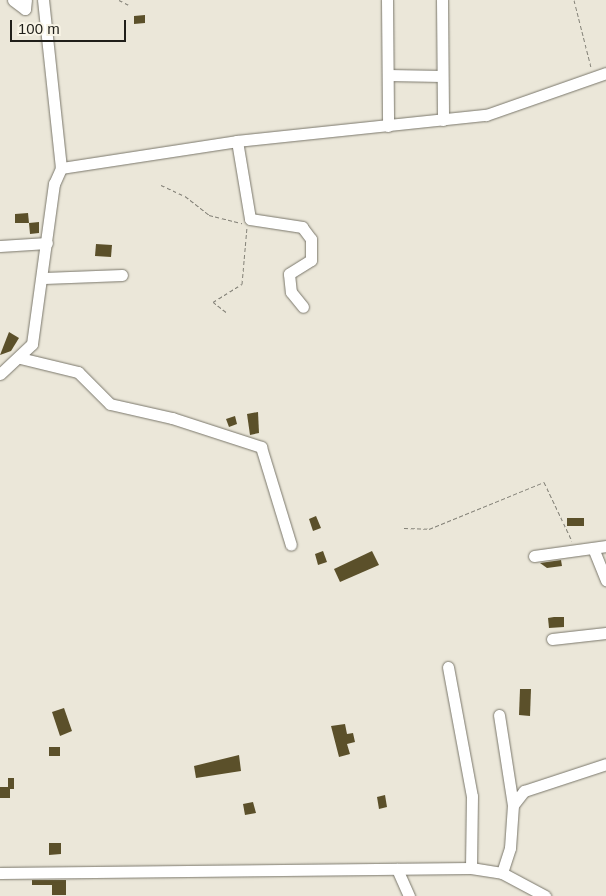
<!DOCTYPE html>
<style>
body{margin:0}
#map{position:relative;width:606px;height:896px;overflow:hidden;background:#ebe7d9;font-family:Helvetica,sans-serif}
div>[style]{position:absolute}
.building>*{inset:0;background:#5b502a}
.path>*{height:1px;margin-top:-0.5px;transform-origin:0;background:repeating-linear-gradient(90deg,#838177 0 4px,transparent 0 6.5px)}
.roads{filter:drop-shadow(0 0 1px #7a776b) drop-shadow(0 0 1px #7a776b)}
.minor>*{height:11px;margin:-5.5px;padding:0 5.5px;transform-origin:5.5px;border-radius:5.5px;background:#fff}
span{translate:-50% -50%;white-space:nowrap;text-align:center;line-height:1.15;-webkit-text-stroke:5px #f8f4e6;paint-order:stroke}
.scale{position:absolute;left:10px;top:20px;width:116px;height:22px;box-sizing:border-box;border:2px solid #201f1a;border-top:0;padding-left:6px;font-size:15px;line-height:18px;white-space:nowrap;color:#201f1a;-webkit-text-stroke:4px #f8f4e6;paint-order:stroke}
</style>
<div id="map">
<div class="building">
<div style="clip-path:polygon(145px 15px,145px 23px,134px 24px,134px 16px)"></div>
<div style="clip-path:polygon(28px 213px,29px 223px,15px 223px,15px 214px)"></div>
<div style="clip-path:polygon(39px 222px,39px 233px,30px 234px,29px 223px)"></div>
<div style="clip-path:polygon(96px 244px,112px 245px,111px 257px,95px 256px)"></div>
<div style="clip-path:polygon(9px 332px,19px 338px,11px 351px,0 355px)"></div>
<div style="clip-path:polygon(258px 412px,259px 433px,250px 435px,247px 414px)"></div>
<div style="clip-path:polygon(235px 416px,237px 424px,229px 427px,226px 419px)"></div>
<div style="clip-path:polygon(316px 516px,321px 528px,313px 531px,309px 519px)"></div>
<div style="clip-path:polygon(567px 518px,584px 518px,584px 526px,567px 526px)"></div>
<div style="clip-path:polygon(323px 551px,327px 562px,318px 565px,315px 554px)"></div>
<div style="clip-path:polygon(372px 551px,379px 565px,340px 582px,334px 569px)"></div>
<div style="clip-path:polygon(561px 560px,562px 566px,547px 568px,540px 563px)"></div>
<div style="clip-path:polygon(554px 617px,564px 617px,564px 627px,549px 628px,548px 618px)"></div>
<div style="clip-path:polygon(520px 689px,531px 689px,530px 716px,519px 715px)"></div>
<div style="clip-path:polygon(64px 708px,72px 731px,60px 736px,52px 712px)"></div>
<div style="clip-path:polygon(345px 724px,347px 734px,353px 733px,355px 742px,347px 744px,350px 754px,339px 757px,331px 726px)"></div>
<div style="clip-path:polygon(49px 747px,60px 747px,60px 756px,49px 756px)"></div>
<div style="clip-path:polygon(239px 755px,241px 771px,196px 778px,194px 766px)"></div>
<div style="clip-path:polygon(8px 778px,14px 778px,14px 789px,10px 789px,10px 798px,0 798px,0 787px,8px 787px)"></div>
<div style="clip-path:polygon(385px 795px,387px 807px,379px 809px,377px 797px)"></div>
<div style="clip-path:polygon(253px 802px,256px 813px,245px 815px,243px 804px)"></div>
<div style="clip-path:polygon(49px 843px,61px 843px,61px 854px,49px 855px)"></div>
<div style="clip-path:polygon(32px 880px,66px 880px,66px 895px,52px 895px,52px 885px,32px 885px)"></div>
</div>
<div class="path">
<div style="left:119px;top:0;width:11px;rotate:27deg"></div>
<div style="left:574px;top:0;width:69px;rotate:75.8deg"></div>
<div style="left:161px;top:185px;width:26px;rotate:25deg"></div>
<div style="left:185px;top:196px;width:31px;rotate:38deg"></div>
<div style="left:209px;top:215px;width:34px;rotate:14deg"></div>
<div style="left:226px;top:312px;width:16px;rotate:-142deg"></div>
<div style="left:213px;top:302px;width:34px;rotate:-32deg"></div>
<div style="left:242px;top:284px;width:57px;rotate:-85deg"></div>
<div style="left:404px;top:528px;width:25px;rotate:2deg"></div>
<div style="left:429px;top:529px;width:124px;rotate:-22.2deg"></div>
<div style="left:544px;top:482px;width:65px;rotate:64.6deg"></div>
</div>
<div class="roads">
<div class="minor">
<div style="left:13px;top:0;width:15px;rotate:37deg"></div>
<div style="left:25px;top:9px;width:9px;rotate:-84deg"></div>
<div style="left:387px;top:0;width:126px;rotate:89.5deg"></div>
<div style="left:442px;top:0;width:120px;rotate:89.5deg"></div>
<div style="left:388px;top:75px;width:54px;rotate:1.1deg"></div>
<div style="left:237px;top:141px;width:79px;rotate:80.5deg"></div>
<div style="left:250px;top:219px;width:53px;rotate:8.7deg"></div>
<div style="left:302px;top:227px;width:15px;rotate:53deg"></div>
<div style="left:311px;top:239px;width:21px;rotate:90deg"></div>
<div style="left:311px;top:260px;width:26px;rotate:148deg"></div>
<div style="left:289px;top:274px;width:18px;rotate:84deg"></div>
<div style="left:291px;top:292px;width:19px;rotate:51deg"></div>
<div style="left:61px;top:168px;width:178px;rotate:-8.7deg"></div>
<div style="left:237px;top:141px;width:250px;rotate:-6deg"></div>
<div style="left:486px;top:115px;width:127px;rotate:-19.3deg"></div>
<div style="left:0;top:246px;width:47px;rotate:-3.7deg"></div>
<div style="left:44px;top:278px;width:78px;rotate:-2.2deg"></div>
<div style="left:20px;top:358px;width:60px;rotate:13.6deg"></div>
<div style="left:78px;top:372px;width:45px;rotate:45deg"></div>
<div style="left:110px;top:404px;width:64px;rotate:12.7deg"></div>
<div style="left:172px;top:418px;width:94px;rotate:18deg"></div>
<div style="left:261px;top:447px;width:102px;rotate:73deg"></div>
<div style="left:0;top:374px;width:44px;rotate:-43.2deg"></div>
<div style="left:32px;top:344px;width:162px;rotate:-82.2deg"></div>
<div style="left:54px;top:184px;width:17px;rotate:-66deg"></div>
<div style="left:61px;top:168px;width:169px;rotate:-96.1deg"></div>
<div style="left:593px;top:548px;width:35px;rotate:68deg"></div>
<div style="left:534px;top:556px;width:73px;rotate:-7.9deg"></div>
<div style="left:552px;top:639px;width:54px;rotate:-6.3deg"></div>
<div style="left:448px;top:667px;width:131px;rotate:79.5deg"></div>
<div style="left:472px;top:796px;width:72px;rotate:90.8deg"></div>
<div style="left:499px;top:715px;width:91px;rotate:81.2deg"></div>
<div style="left:513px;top:805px;width:43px;rotate:94deg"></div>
<div style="left:510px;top:848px;width:26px;rotate:108deg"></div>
<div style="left:513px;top:805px;width:18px;rotate:-52deg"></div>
<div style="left:524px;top:791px;width:86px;rotate:-18.2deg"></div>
<div style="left:397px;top:869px;width:30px;rotate:66deg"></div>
<div style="left:0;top:873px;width:471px;rotate:-0.6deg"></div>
<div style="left:471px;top:868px;width:31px;rotate:9deg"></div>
<div style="left:502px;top:873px;width:49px;rotate:28.1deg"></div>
</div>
</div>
<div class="scale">100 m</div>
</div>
